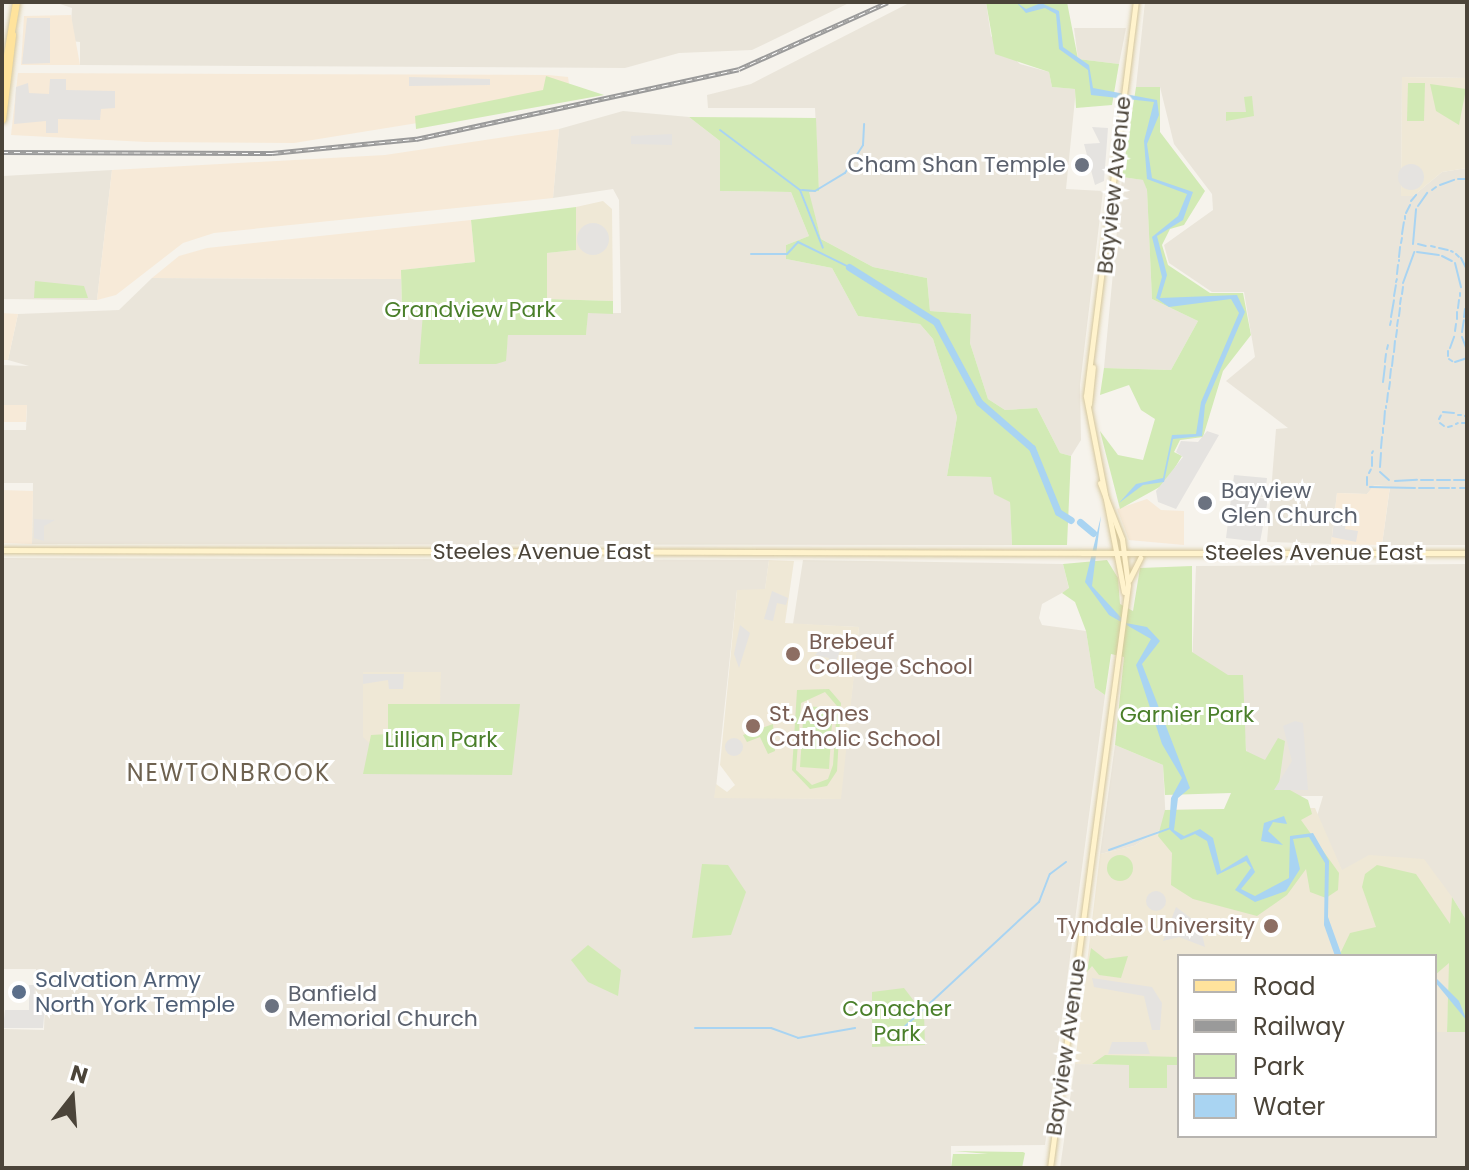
<!DOCTYPE html>
<style>
body{margin:0}
#map{position:relative;width:1469px;height:1170px;overflow:hidden;background:#f6f3ec;font-family:Poppins,sans-serif}
div>[style]{position:absolute}
.residential>*{inset:0;background:#eae5da}
.commercial>*{inset:0;background:#f7ead8}
.education>*{inset:0;background:#efe8d6}
.green>*{inset:0;background:#d2eab5}
.round{border-radius:50%}
.parking>*{inset:0;background:#e5e3e0}
.water>*{inset:0;background:#a9d4f2}
.stream>*{height:2px;margin:-1px;padding:0 1px;transform-origin:1px;border-radius:1px;background:#a9d4f2}
.river>*{height:7px;margin:-3.5px;padding:0 3.5px;transform-origin:3.5px;border-radius:3.5px;background:#a9d4f2}
.roads{filter:drop-shadow(0 0 2px #d6c79b) drop-shadow(0 0 2px #d6c79b)}
.secondary>*{height:5px;margin:-2.5px;padding:0 2.5px;transform-origin:2.5px;border-radius:2.5px;background:#fff3cd}
.primary>*{height:7px;margin:-3.5px;padding:0 3.5px;transform-origin:3.5px;border-radius:3.5px;background:#ffe39c}
.rail>*{height:5px;margin-top:-2.5px;transform-origin:0;background:repeating-linear-gradient(90deg,#fff 0 6px,#9a9a9a 0 12px);box-sizing:border-box;border-block:2px solid #9a9a9a}
.dots>*{width:22px;height:22px;translate:-50% -50%;box-sizing:border-box;border:4px solid #fff;border-radius:50%}
span{translate:-50% -50%;white-space:nowrap;text-align:center;line-height:1.15;-webkit-text-stroke:6px #fff;paint-order:stroke}
.worship-label{font-size:22px;color:#5b616d}
.right{translate:-100% -50%;text-align:right}
.left{translate:0 -50%;text-align:left}
.street-label{font-size:22px;color:#4b4439}
.park-label{font-size:22px;color:#4a7f2a}
.education-label{font-size:22px;color:#785e54}
.service-label{font-size:22px;color:#4e5e75}
.neighbourhood-label{font-size:24px;color:#6e6250;letter-spacing:2px}
.frame{position:absolute;inset:0;border:4px solid #4b4439;pointer-events:none}
.legend{position:absolute;left:1177px;top:954px;width:260px;height:184px;box-sizing:border-box;background:#fff;border:2px solid #b7b4b0;margin:0;padding:10px 14px;list-style:none;font-size:24px;color:#4b4439}
.legend li{display:flex;align-items:center;gap:16px;height:40px}
.legend b{width:40px;border:2px solid #b7b4b0}
.north{position:absolute;left:32px;top:1058px;width:80px;height:80px;-webkit-text-stroke:6px #fff;paint-order:stroke;rotate:17deg;font-size:22px;font-weight:700;line-height:32px;text-align:center;color:#4b4439}
.north::after{content:'';display:block;margin:auto;width:28px;height:36px;background:#4b4439;clip-path:polygon(50% 0,100% 100%,50% 72%,0 100%)}
</style>
<div id="map">
<div class="residential">
<div style="clip-path:polygon(54px 2px,851px 2px,752px 50px,679px 53px,625px 68px,80px 65px,80px 42px,70px 41px,72px 8px)"></div>
<div style="clip-path:polygon(911px 2px,986px 2px,991px 36px,1020px 64px,1049px 72px,1052px 87px,1076px 89px,1066px 189px,1103px 191px,1080px 385px,1081px 440px,1071px 456px,1060px 453px,1037px 408px,1005px 410px,988px 399px,970px 343px,970px 314px,930px 311px,927px 278px,873px 267px,821px 239px,808px 192px,819px 191px,815px 108px,708px 108px,707px 95px,751px 84px)"></div>
<div style="clip-path:polygon(1145px 2px,1467px 2px,1467px 78px,1402px 77px,1401px 196px,1413px 196px,1442px 172px,1467px 168px,1467px 545px,1382px 545px,1390px 487px,1375px 485px,1367px 494px,1337px 493px,1331px 544px,1267px 542px,1276px 429px,1288px 428px,1226px 381px,1255px 357px,1244px 292px,1212px 292px,1169px 263px,1164px 245px,1213px 210px,1212px 194px,1174px 144px,1160px 87px,1136px 87px)"></div>
<div style="clip-path:polygon(1074px 28px,1126px 28px,1119px 64px,1078px 59px)"></div>
<div style="clip-path:polygon(623px 111px,689px 117px,720px 141px,720px 191px,791px 192px,809px 236px,786px 245px,786px 259px,832px 268px,858px 316px,920px 324px,933px 339px,957px 417px,947px 476px,991px 477px,1010px 501px,1012px 545px,32px 544px,33px 483px,2px 483px,4px 430px,26px 430px,27px 406px,2px 405px,2px 365px,29px 366px,8px 360px,18px 314px,119px 310px,152px 278px,401px 279px,402px 313px,423px 313px,423px 358px,505px 361px,508px 335px,586px 335px,587px 313px,621px 313px,619px 200px,613px 189px,553px 198px,559px 129px)"></div>
<div style="clip-path:polygon(112px 170px,97px 300px,2px 299px,3px 176px)"></div>
<div style="clip-path:polygon(1122px 177px,1144px 180px,1147px 190px,1152px 299px,1198px 321px,1171px 370px,1104px 368px)"></div>
<div style="clip-path:polygon(2px 558px,769px 560px,765px 590px,737px 590px,715px 797px,840px 799px,859px 627px,793px 624px,803px 560px,1063px 564px,1069px 589px,1042px 604px,1039px 618px,1042px 625px,1086px 631px,1095px 688px,1105px 695px,1045px 1145px,951px 1146px,951px 1168px,2px 1168px,2px 1029px,44px 1030px,45px 1001px,34px 1001px,36px 969px,2px 969px)"></div>
<div style="clip-path:polygon(1467px 564px,1467px 947px,1465px 918px,1452px 897px,1342px 871px,1317px 816px,1323px 796px,1272px 796px,1247px 759px,1241px 691px,1192px 665px,1196px 566px)"></div>
<div style="clip-path:polygon(1115px 745px,1163px 765px,1166px 826px,1134px 846px,1100px 854px)"></div>
<div style="clip-path:polygon(1435px 1032px,1467px 1032px,1467px 1168px,1060px 1168px,1075px 1064px,1179px 1065px,1179px 1136px,1435px 1136px)"></div>
</div>
<div class="commercial">
<div style="clip-path:polygon(71px 15px,80px 65px,21px 65px,24px 16px)"></div>
<div style="clip-path:polygon(18px 73px,548px 75px,568px 77px,571px 98px,294px 143px,146px 142px,11px 135px)"></div>
<div style="clip-path:polygon(559px 129px,553px 198px,214px 233px,183px 243px,116px 295px,97px 300px,112px 170px,385px 155px)"></div>
<div style="clip-path:polygon(471px 220px,475px 262px,402px 270px,401px 279px,152px 278px,179px 256px,207px 248px)"></div>
<div style="clip-path:polygon(2px 313px,18px 314px,8px 360px,2px 360px)"></div>
<div style="clip-path:polygon(2px 405px,27px 405px,26px 422px,2px 422px)"></div>
<div style="clip-path:polygon(1374px 485px,1390px 486px,1382px 545px,1331px 544px,1337px 493px,1367px 494px)"></div>
<div style="clip-path:polygon(2px 490px,33px 491px,32px 544px,2px 543px)"></div>
<div style="clip-path:polygon(1147px 499px,1161px 510px,1184px 511px,1184px 545px,1129px 540px,1117px 509px)"></div>
</div>
<div class="education">
<div style="clip-path:polygon(1402px 77px,1467px 78px,1467px 168px,1442px 172px,1413px 196px,1401px 196px)"></div>
<div style="clip-path:polygon(603px 201px,612px 209px,613px 301px,547px 299px,547px 253px,575px 250px,576px 207px)"></div>
<div style="clip-path:polygon(769px 560px,794px 561px,785px 623px,859px 627px,841px 799px,714px 798px,716px 784px,727px 792px,735px 785px,720px 765px,737px 590px,765px 589px)"></div>
<div style="clip-path:polygon(363px 672px,441px 672px,440px 704px,404px 704px,403px 744px,370px 744px,363px 737px)"></div>
<div style="clip-path:polygon(1315px 808px,1342px 870px,1369px 855px,1424px 859px,1452px 897px,1447px 1032px,1435px 1032px,1435px 956px,1179px 956px,1179px 1065px,1075px 1064px,1100px 854px,1134px 846px,1166px 826px,1165px 810px)"></div>
</div>
<div class="green">
<div style="clip-path:polygon(986px 2px,1067px 2px,1078px 59px,1119px 64px,1112px 105px,1076px 108px,1075px 89px,1052px 87px,1049px 72px,995px 54px)"></div>
<div style="clip-path:polygon(546px 76px,604px 95px,416px 129px,415px 116px,543px 90px)"></div>
<div style="clip-path:polygon(1408px 83px,1425px 83px,1424px 121px,1407px 121px)"></div>
<div style="clip-path:polygon(1430px 84px,1466px 89px,1459px 125px,1436px 111px)"></div>
<div style="clip-path:polygon(1136px 87px,1160px 87px,1160px 132px,1205px 191px,1184px 225px,1170px 229px,1162px 245px,1168px 265px,1210px 293px,1243px 293px,1251px 335px,1223px 371px,1203px 437px,1180px 440px,1174px 452px,1182px 456px,1165px 484px,1120px 509px,1100px 431px,1118px 455px,1143px 460px,1155px 419px,1141px 410px,1129px 385px,1100px 395px,1104px 368px,1171px 370px,1198px 321px,1152px 299px,1147px 190px,1143px 180px,1122px 177px)"></div>
<div style="clip-path:polygon(1252px 96px,1254px 116px,1226px 121px,1226px 112px,1246px 112px,1244px 97px)"></div>
<div style="clip-path:polygon(689px 117px,816px 118px,819px 191px,809px 192px,821px 239px,873px 267px,927px 278px,930px 311px,971px 314px,970px 343px,988px 399px,1005px 410px,1037px 408px,1060px 453px,1071px 456px,1067px 545px,1012px 545px,1010px 502px,994px 494px,991px 477px,947px 476px,957px 417px,933px 339px,920px 324px,858px 316px,832px 268px,786px 259px,786px 245px,809px 236px,791px 192px,720px 191px,720px 141px)"></div>
<div style="clip-path:polygon(576px 207px,576px 250px,547px 253px,547px 299px,613px 301px,613px 314px,588px 313px,586px 335px,508px 335px,506px 361px,496px 364px,419px 364px,423px 313px,402px 313px,401px 270px,475px 262px,471px 220px)"></div>
<div style="clip-path:polygon(35px 281px,84px 286px,88px 298px,34px 298px)"></div>
<div style="clip-path:polygon(1107px 560px,1118px 578px,1120px 604px,1133px 611px,1140px 568px,1192px 566px,1192px 652px,1228px 675px,1243px 675px,1246px 751px,1265px 760px,1278px 738px,1285px 741px,1279px 784px,1308px 800px,1312px 814px,1301px 820px,1339px 873px,1338px 890px,1326px 898px,1310px 892px,1306px 869px,1287px 895px,1257px 916px,1193px 899px,1171px 885px,1172px 853px,1158px 836px,1165px 810px,1224px 809px,1231px 793px,1165px 795px,1163px 765px,1115px 745px,1124px 657px,1111px 654px,1105px 695px,1095px 688px,1086px 631px,1075px 602px,1062px 593px,1069px 588px,1063px 564px)"></div>
<div style="clip-path:polygon(evenodd,829px 689px,841px 703px,837px 771px,827px 786px,810px 789px,792px 770px,797px 690px,829px 689px,825px 692px,837px 706px,833px 765px,828px 779px,812px 785px,796px 770px,801px 703px,825px 692px)"></div>
<div style="clip-path:polygon(388px 704px,520px 704px,512px 775px,363px 774px,371px 735px,388px 734px)"></div>
<div style="clip-path:polygon(804px 706px,833px 708px,829px 769px,800px 767px)"></div>
<div style="clip-path:polygon(773px 724px,775px 751px,768px 754px,760px 737px,747px 742px,743px 735px)"></div>
<div class="round" style="left:1107px;top:855px;width:26px;height:26px"></div>
<div style="clip-path:polygon(702px 864px,728px 865px,746px 892px,731px 935px,692px 938px)"></div>
<div style="clip-path:polygon(1377px 865px,1416px 874px,1450px 924px,1452px 897px,1465px 918px,1467px 1032px,1447px 1032px,1449px 963px,1435px 975px,1435px 956px,1339px 956px,1350px 933px,1376px 927px,1362px 887px,1365px 874px)"></div>
<div style="clip-path:polygon(588px 945px,621px 970px,618px 996px,588px 982px,571px 960px)"></div>
<div style="clip-path:polygon(1091px 948px,1105px 959px,1128px 956px,1121px 978px,1099px 975px,1092px 966px,1087px 972px)"></div>
<div style="clip-path:polygon(904px 988px,924px 1014px,925px 1045px,872px 1047px,872px 992px)"></div>
<div style="clip-path:polygon(1105px 1055px,1179px 1057px,1179px 1065px,1167px 1065px,1167px 1088px,1129px 1088px,1129px 1065px,1092px 1064px)"></div>
<div style="clip-path:polygon(954px 1151px,1023px 1152px,1025px 1153px,1022px 1168px,951px 1168px,953px 1154px,988px 1154px)"></div>
</div>
<div class="parking">
<div style="clip-path:polygon(27px 18px,50px 18px,50px 63px,22px 64px)"></div>
<div style="clip-path:polygon(409px 77px,490px 79px,490px 85px,409px 86px)"></div>
<div style="clip-path:polygon(50px 79px,66px 79px,66px 90px,115px 91px,115px 108px,101px 109px,100px 120px,58px 119px,58px 133px,46px 133px,46px 121px,14px 124px,16px 87px,28px 83px,29px 93px,49px 94px)"></div>
<div style="clip-path:polygon(1092px 127px,1108px 128px,1104px 181px,1095px 185px,1084px 144px,1100px 143px)"></div>
<div style="clip-path:polygon(672px 134px,672px 145px,631px 144px,631px 136px)"></div>
<div class="round" style="left:1398px;top:164px;width:26px;height:26px"></div>
<div class="round" style="left:577px;top:223px;width:32px;height:32px"></div>
<div style="clip-path:polygon(1207px 431px,1219px 435px,1176px 509px,1158px 502px,1156px 491px,1183px 457px,1176px 452px,1181px 441px,1198px 442px)"></div>
<div style="clip-path:polygon(1234px 475px,1267px 478px,1265px 497px,1242px 496px,1268px 499px,1260px 542px,1226px 538px)"></div>
<div style="clip-path:polygon(1335px 513px,1347px 514px,1345px 529px,1358px 531px,1356px 542px,1332px 537px)"></div>
<div style="clip-path:polygon(34px 519px,55px 520px,44px 526px,44px 541px,34px 538px)"></div>
<div style="clip-path:polygon(772px 591px,788px 598px,786px 605px,777px 603px,773px 621px,764px 619px)"></div>
<div style="clip-path:polygon(740px 625px,750px 633px,739px 668px,734px 654px)"></div>
<div style="clip-path:polygon(830px 638px,842px 645px,836px 662px,844px 670px,828px 669px,829px 658px,815px 655px)"></div>
<div style="clip-path:polygon(363px 674px,404px 674px,403px 689px,389px 689px,388px 680px,363px 684px)"></div>
<div style="clip-path:polygon(1295px 721px,1303px 723px,1308px 790px,1274px 790px,1292px 761px,1283px 726px)"></div>
<div class="round" style="left:725px;top:738px;width:18px;height:18px"></div>
<div class="round" style="left:1146px;top:891px;width:20px;height:20px"></div>
<div style="clip-path:polygon(1176px 907px,1200px 925px,1205px 947px,1179px 937px,1163px 941px)"></div>
<div style="clip-path:polygon(1092px 978px,1152px 987px,1162px 1003px,1160px 1030px,1152px 1030px,1144px 996px,1094px 987px)"></div>
<div style="clip-path:polygon(29px 985px,35px 985px,34px 1004px,45px 1005px,43px 1028px,3px 1028px,5px 1010px,29px 1010px)"></div>
<div style="clip-path:polygon(289px 1012px,377px 1012px,375px 1030px,286px 1029px)"></div>
<div style="clip-path:polygon(1112px 1042px,1146px 1042px,1150px 1054px,1108px 1054px)"></div>
</div>
<div class="water">
<div style="clip-path:polygon(1016px 2px,1026px 9px,1041px 3px,1059px 11px,1063px 47px,1089px 65px,1093px 88px,1157px 100px,1159px 115px,1147px 144px,1152px 178px,1193px 192px,1183px 220px,1157px 236px,1167px 275px,1160px 298px,1237px 295px,1245px 312px,1205px 405px,1202px 436px,1173px 439px,1164px 482px,1143px 485px,1119px 503px,1136px 484px,1163px 478px,1172px 435px,1196px 434px,1201px 402px,1239px 313px,1231px 299px,1169px 307px,1156px 298px,1162px 277px,1152px 237px,1178px 216px,1187px 194px,1147px 179px,1144px 141px,1154px 102px,1091px 95px,1088px 70px,1059px 49px,1056px 14px,1045px 8px,1026px 13px)"></div>
<div style="clip-path:polygon(1101px 516px,1092px 586px,1126px 623px,1147px 627px,1160px 641px,1142px 664px,1190px 788px,1178px 798px,1174px 830px,1184px 836px,1200px 829px,1213px 838px,1221px 871px,1247px 855px,1255px 872px,1241px 889px,1255px 896px,1289px 878px,1290px 836px,1313px 833px,1329px 861px,1328px 917px,1342px 956px,1335px 956px,1324px 925px,1325px 863px,1309px 837px,1293px 839px,1300px 869px,1286px 891px,1255px 902px,1235px 890px,1251px 868px,1246px 861px,1217px 875px,1207px 841px,1195px 834px,1181px 840px,1169px 829px,1171px 798px,1182px 778px,1162px 744px,1136px 665px,1151px 639px,1109px 615px,1085px 582px)"></div>
<div style="clip-path:polygon(1284px 816px,1287px 824px,1273px 822px,1268px 831px,1283px 845px,1261px 841px,1264px 823px)"></div>
<div style="clip-path:polygon(1435px 977px,1459px 1001px,1467px 1021px,1435px 982px)"></div>
</div>
<div class="stream">
<div style="left:720px;top:130px;width:100px;rotate:36.9deg"></div>
<div style="left:800px;top:190px;width:62px;rotate:68.4deg"></div>
<div style="left:1458px;top:179px;width:9px"></div>
<div style="left:1440px;top:185px;width:15px;rotate:-20deg"></div>
<div style="left:802px;top:190px;width:13px;rotate:4deg"></div>
<div style="left:815px;top:191px;width:35px;rotate:-31deg"></div>
<div style="left:845px;top:173px;width:33px;rotate:-57deg"></div>
<div style="left:863px;top:145px;width:21px;rotate:-87deg"></div>
<div style="left:1432px;top:190px;width:5px;rotate:-37deg"></div>
<div style="left:1411px;top:201px;width:8px;rotate:-50deg"></div>
<div style="left:1418px;top:206px;width:16px;rotate:-55deg"></div>
<div style="left:1406px;top:213px;width:9px;rotate:-63deg"></div>
<div style="left:1405px;top:219px;width:3px;rotate:-90deg"></div>
<div style="left:1402px;top:234px;width:12px;rotate:-81deg"></div>
<div style="left:1401px;top:243px;width:5px;rotate:-79deg"></div>
<div style="left:1413px;top:244px;width:35px;rotate:-85deg"></div>
<div style="left:1418px;top:244px;width:8px;rotate:14deg"></div>
<div style="left:1431px;top:246px;width:4px;rotate:14deg"></div>
<div style="left:1439px;top:248px;width:9px;rotate:13deg"></div>
<div style="left:1451px;top:251px;width:2px;rotate:27deg"></div>
<div style="left:1417px;top:252px;width:22px;rotate:8deg"></div>
<div style="left:751px;top:254px;width:36px"></div>
<div style="left:787px;top:254px;width:16px;rotate:-47deg"></div>
<div style="left:798px;top:242px;width:57px;rotate:26.1deg"></div>
<div style="left:1456px;top:254px;width:4px;rotate:45deg"></div>
<div style="left:1442px;top:256px;width:11px;rotate:27deg"></div>
<div style="left:1399px;top:257px;width:10px;rotate:-84deg"></div>
<div style="left:1461px;top:258px;width:11px;rotate:63deg"></div>
<div style="left:1399px;top:261px;width:1px;rotate:-90deg"></div>
<div style="left:1455px;top:263px;width:25px;rotate:76deg"></div>
<div style="left:1397px;top:274px;width:9px;rotate:-84deg"></div>
<div style="left:1396px;top:282px;width:3px;rotate:-72deg"></div>
<div style="left:1403px;top:283px;width:33px;rotate:-70deg"></div>
<div style="left:1402px;top:294px;width:7px;rotate:-82deg"></div>
<div style="left:1394px;top:296px;width:11px;rotate:-80deg"></div>
<div style="left:1460px;top:296px;width:3px;rotate:-90deg"></div>
<div style="left:1400px;top:304px;width:6px;rotate:-81deg"></div>
<div style="left:1466px;top:304px;width:6px;rotate:-81deg"></div>
<div style="left:1458px;top:308px;width:8px;rotate:-83deg"></div>
<div style="left:1399px;top:316px;width:8px;rotate:-83deg"></div>
<div style="left:1391px;top:317px;width:17px;rotate:-80deg"></div>
<div style="left:1464px;top:317px;width:8px;rotate:-83deg"></div>
<div style="left:1457px;top:319px;width:7px;rotate:-90deg"></div>
<div style="left:1390px;top:325px;width:4px;rotate:-76deg"></div>
<div style="left:1397px;top:326px;width:6px;rotate:-81deg"></div>
<div style="left:1455px;top:331px;width:7px;rotate:-82deg"></div>
<div style="left:1462px;top:332px;width:12px;rotate:-81deg"></div>
<div style="left:1396px;top:337px;width:7px;rotate:-82deg"></div>
<div style="left:1462px;top:337px;width:14px;rotate:69deg"></div>
<div style="left:1450px;top:348px;width:12px;rotate:-70deg"></div>
<div style="left:1387px;top:349px;width:4px;rotate:-76deg"></div>
<div style="left:1394px;top:352px;width:11px;rotate:-85deg"></div>
<div style="left:1448px;top:356px;width:5px;rotate:-90deg"></div>
<div style="left:1449px;top:359px;width:4px;rotate:34deg"></div>
<div style="left:1385px;top:362px;width:8px;rotate:-83deg"></div>
<div style="left:1455px;top:362px;width:13px;rotate:-18deg"></div>
<div style="left:1392px;top:366px;width:10px;rotate:-84deg"></div>
<div style="left:1390px;top:378px;width:9px;rotate:-84deg"></div>
<div style="left:1383px;top:382px;width:16px;rotate:-83deg"></div>
<div style="left:1389px;top:389px;width:7px;rotate:-82deg"></div>
<div style="left:1387px;top:402px;width:9px;rotate:-84deg"></div>
<div style="left:1386px;top:408px;width:2px;rotate:-90deg"></div>
<div style="left:1443px;top:412px;width:11px;rotate:5deg"></div>
<div style="left:1458px;top:415px;width:3px"></div>
<div style="left:1465px;top:416px;width:2px;rotate:-27deg"></div>
<div style="left:1439px;top:419px;width:4px;rotate:-63deg"></div>
<div style="left:1440px;top:423px;width:5px;rotate:37deg"></div>
<div style="left:1462px;top:423px;width:5px"></div>
<div style="left:1384px;top:424px;width:13px;rotate:-86deg"></div>
<div style="left:1456px;top:424px;width:2px;rotate:-27deg"></div>
<div style="left:1448px;top:427px;width:4px;rotate:-14deg"></div>
<div style="left:1383px;top:433px;width:5px;rotate:-90deg"></div>
<div style="left:1381px;top:448px;width:11px;rotate:-85deg"></div>
<div style="left:1372px;top:453px;width:2px;rotate:-63deg"></div>
<div style="left:1372px;top:466px;width:9px;rotate:-90deg"></div>
<div style="left:1380px;top:467px;width:14px;rotate:-86deg"></div>
<div style="left:1380px;top:472px;width:12px;rotate:42deg"></div>
<div style="left:1369px;top:473px;width:4px;rotate:-63deg"></div>
<div style="left:1367px;top:477px;width:8px;rotate:90deg"></div>
<div style="left:1421px;top:480px;width:12px"></div>
<div style="left:1437px;top:480px;width:13px"></div>
<div style="left:1454px;top:480px;width:13px"></div>
<div style="left:1395px;top:481px;width:22px;rotate:-3deg"></div>
<div style="left:1370px;top:487px;width:45px;rotate:1.3deg"></div>
<div style="left:1419px;top:488px;width:15px"></div>
<div style="left:1439px;top:488px;width:10px"></div>
<div style="left:1452px;top:488px;width:3px"></div>
<div style="left:1460px;top:488px;width:6px"></div>
<div style="left:1109px;top:850px;width:63px;rotate:-19.6deg"></div>
<div style="left:695px;top:1028px;width:76px"></div>
<div style="left:771px;top:1028px;width:29px;rotate:20deg"></div>
<div style="left:798px;top:1038px;width:58px;rotate:-10deg"></div>
<div style="left:900px;top:1031px;width:190px;rotate:-42.9deg"></div>
<div style="left:1039px;top:902px;width:30px;rotate:-69deg"></div>
<div style="left:1050px;top:874px;width:20px;rotate:-37deg"></div>
</div>
<div class="river">
<div style="left:849px;top:267px;width:103px;rotate:32.3deg"></div>
<div style="left:936px;top:322px;width:91px;rotate:61.7deg"></div>
<div style="left:979px;top:402px;width:70px;rotate:41deg"></div>
<div style="left:1032px;top:448px;width:69px;rotate:67.9deg"></div>
<div style="left:1058px;top:512px;width:15px;rotate:32deg"></div>
<div style="left:1080px;top:522px;width:17px;rotate:40deg"></div>
</div>
<div class="roads">
<div class="secondary">
<div style="left:1089px;top:404px;width:37px;rotate:-84deg"></div>
<div style="left:2px;top:550px;width:1159px;rotate:0.15deg"></div>
<div style="left:1082px;top:553px;width:385px"></div>
<div style="left:1129px;top:580px;width:25px;rotate:-63deg"></div>
<div style="left:1124px;top:592px;width:200px;rotate:-101deg"></div>
<div style="left:1086px;top:396px;width:397px;rotate:-82.8deg"></div>
<div style="left:1050px;top:1168px;width:588px;rotate:-82.38deg"></div>
<div style="left:1128px;top:585px;width:46px;rotate:-97.4deg"></div>
<div style="left:1122px;top:539px;width:60px;rotate:-111.4deg"></div>
</div>
<div class="primary">
<div style="left:2px;top:84px;width:83px;rotate:-80.3deg"></div>
<div style="left:2px;top:119px;width:85px;rotate:-83.2deg"></div>
</div>
</div>
<div class="rail">
<div style="left:2px;top:152px;width:270px;rotate:0.2deg"></div>
<div style="left:272px;top:153px;width:145px;rotate:-5.6deg"></div>
<div style="left:416px;top:139px;width:330px;rotate:-12.2deg"></div>
<div style="left:739px;top:69px;width:163px;rotate:-24.2deg"></div>
</div>
<div class="dots">
<div style="left:1082px;top:165px;background:#6b7280"></div>
<div style="left:1205px;top:503px;background:#6b7280"></div>
<div style="left:793px;top:654px;background:#8d6e63"></div>
<div style="left:753px;top:726px;background:#8d6e63"></div>
<div style="left:1271px;top:926px;background:#8d6e63"></div>
<div style="left:19px;top:992px;background:#5c6f8a"></div>
<div style="left:272px;top:1006px;background:#6b7280"></div>
</div>
<div class="worship-label">
<span class="right" style="left:1066px;top:165px">Cham Shan Temple</span>
<span class="left" style="left:1221px;top:503px">Bayview<br>Glen Church</span>
<span class="left" style="left:288px;top:1006px">Banfield<br>Memorial Church</span>
</div>
<div class="street-label">
<span style="left:1114px;top:185px;rotate:-84deg">Bayview Avenue</span>
<span style="left:542px;top:552px">Steeles Avenue East</span>
<span style="left:1314px;top:553px">Steeles Avenue East</span>
<span style="left:1066px;top:1047px;rotate:-82deg">Bayview Avenue</span>
</div>
<div class="park-label">
<span style="left:470px;top:310px">Grandview Park</span>
<span style="left:1187px;top:715px">Garnier Park</span>
<span style="left:441px;top:740px">Lillian Park</span>
<span style="left:897px;top:1021px">Conacher<br>Park</span>
</div>
<div class="education-label">
<span class="left" style="left:809px;top:654px">Brebeuf<br>College School</span>
<span class="left" style="left:769px;top:726px">St. Agnes<br>Catholic School</span>
<span class="right" style="left:1255px;top:926px">Tyndale University</span>
</div>
<div class="service-label">
<span class="left" style="left:35px;top:992px">Salvation Army<br>North York Temple</span>
</div>
<div class="neighbourhood-label">
<span style="left:229px;top:773px">NEWTONBROOK</span>
</div>
<div class="frame"></div>
<ul class="legend">
<li><b style="height:10px;background:#ffe39c"></b>Road</li>
<li><b style="height:10px;background:#9a9a9a"></b>Railway</li>
<li><b style="height:22px;background:#d2eab5"></b>Park</li>
<li><b style="height:22px;background:#a9d4f2"></b>Water</li>
</ul>
<div class="north">N</div>
</div>
